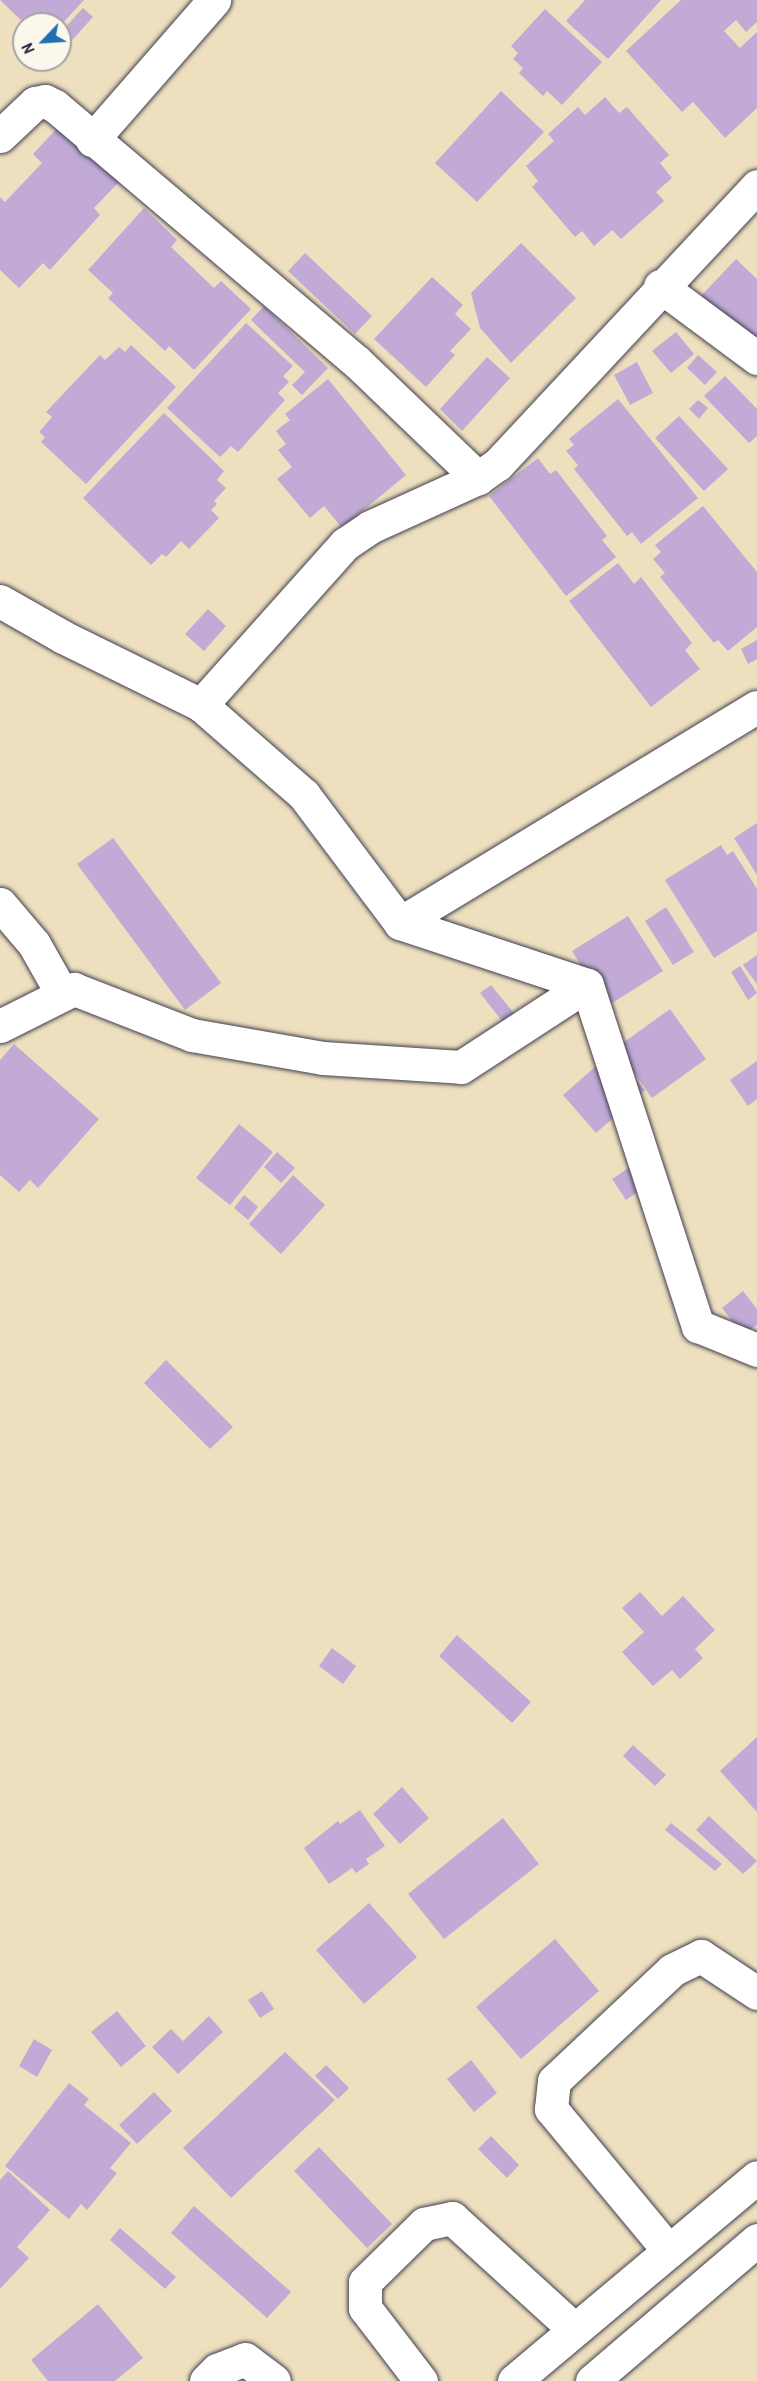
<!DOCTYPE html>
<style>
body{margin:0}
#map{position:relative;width:757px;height:2381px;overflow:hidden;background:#eee0bf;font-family:"Patrick Hand",sans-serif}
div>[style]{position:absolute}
.building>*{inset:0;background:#c1aad6}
.roads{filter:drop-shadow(0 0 2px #413e4f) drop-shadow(0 0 2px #413e4f)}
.minor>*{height:33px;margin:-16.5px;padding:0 16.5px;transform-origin:16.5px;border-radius:16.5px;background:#fff}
.major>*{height:33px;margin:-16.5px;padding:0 16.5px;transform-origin:16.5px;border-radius:16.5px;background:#fff}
span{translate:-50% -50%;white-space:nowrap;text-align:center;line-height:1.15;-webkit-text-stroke:4.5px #fbf7ec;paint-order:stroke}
.north{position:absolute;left:12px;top:12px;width:60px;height:60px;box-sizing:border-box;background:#fbf7ec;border:2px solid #a4a2a5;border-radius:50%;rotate:245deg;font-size:16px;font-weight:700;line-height:24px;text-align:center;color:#22223b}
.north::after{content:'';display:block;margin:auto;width:21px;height:27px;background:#1f6fb2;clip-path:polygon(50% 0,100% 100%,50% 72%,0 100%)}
</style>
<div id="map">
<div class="building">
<div style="clip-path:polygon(0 0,84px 0,60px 26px,25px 24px)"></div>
<div style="clip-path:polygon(585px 0,661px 0,608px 59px,566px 21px)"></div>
<div style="clip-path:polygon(681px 0,757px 0,757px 22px,746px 32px,736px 20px,724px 31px,740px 48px,757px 32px,757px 108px,725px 138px,693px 102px,682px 112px,626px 51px)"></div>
<div style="clip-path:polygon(83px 8px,93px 17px,65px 48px,60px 43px,60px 33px)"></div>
<div style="clip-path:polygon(545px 9px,602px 62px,562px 105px,547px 91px,543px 96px,519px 73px,523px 68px,513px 59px,518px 53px,511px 46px)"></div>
<div style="clip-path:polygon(501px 91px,544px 132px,477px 202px,435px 163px)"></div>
<div style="clip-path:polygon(605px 97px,619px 113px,627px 107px,669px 155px,660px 163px,672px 178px,656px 192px,664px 201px,621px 239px,612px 230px,594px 246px,582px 231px,575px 237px,532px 187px,538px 181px,526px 166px,554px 141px,548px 134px,578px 107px,585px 115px)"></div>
<div style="clip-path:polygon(60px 125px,120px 181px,94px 208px,100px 215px,50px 270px,43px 263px,19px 288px,0 270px,0 197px,5px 202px,42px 163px,33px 154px)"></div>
<div style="clip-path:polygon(144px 208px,177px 240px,171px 247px,214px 288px,221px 281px,251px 309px,194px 370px,169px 346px,165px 351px,108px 298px,113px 293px,88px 270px)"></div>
<div style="clip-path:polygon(521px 243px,576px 298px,511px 363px,480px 328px,471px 293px)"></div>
<div style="clip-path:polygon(305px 253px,372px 316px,355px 334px,288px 271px)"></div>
<div style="clip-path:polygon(736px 259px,757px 279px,757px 345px,701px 296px)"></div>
<div style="clip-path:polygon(432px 277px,463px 305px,455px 314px,471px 329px,450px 351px,455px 355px,426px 387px,374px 339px)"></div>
<div style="clip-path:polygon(264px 306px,328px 368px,302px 395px,292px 385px,305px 372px,251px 320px)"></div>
<div style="clip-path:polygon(246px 323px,293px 366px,283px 376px,289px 382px,278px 393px,285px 400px,238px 452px,231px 446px,220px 457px,167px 408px)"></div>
<div style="clip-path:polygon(676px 332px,694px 354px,671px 373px,652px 351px)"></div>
<div style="clip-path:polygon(131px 345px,176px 387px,86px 484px,41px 442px,45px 437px,39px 432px,52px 417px,46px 412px,100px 355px,105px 360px,119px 347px,125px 352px)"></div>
<div style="clip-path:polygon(698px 355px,717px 372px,705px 385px,687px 368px)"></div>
<div style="clip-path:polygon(487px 357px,510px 378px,462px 431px,440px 409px)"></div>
<div style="clip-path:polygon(637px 362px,653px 393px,630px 405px,614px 375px)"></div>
<div style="clip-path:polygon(725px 376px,757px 409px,757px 436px,749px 443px,704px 396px)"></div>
<div style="clip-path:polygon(328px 379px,406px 475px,342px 528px,324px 506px,310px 518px,277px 479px,292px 467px,278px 450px,286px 444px,276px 431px,290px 420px,285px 414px)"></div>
<div style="clip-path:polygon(618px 399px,698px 498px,641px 544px,632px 532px,627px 536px,574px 469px,578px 465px,566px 451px,574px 445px,569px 439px)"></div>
<div style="clip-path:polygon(698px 400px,708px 408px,699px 419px,689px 409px)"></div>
<div style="clip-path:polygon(164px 413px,224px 471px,217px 480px,226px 488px,214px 501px,217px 504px,211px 510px,219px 518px,189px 549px,181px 541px,166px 557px,162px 554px,151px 565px,83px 498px)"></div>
<div style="clip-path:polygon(679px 416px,728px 469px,704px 491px,655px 438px)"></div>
<div style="clip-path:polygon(538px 458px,550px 474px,556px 470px,607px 536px,602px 540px,616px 557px,566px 596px,489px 496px)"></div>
<div style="clip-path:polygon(703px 506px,757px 572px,757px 627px,728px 651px,718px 640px,714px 643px,660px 577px,665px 573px,653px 559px,661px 552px,655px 545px)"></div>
<div style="clip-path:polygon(618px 563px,634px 584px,641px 577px,692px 643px,685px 650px,700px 669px,651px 707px,569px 601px)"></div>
<div style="clip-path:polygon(208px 609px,226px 626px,204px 651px,185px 634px)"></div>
<div style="clip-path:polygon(757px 640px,757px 659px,748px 664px,741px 649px)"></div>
<div style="clip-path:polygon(757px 823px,757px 875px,734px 838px)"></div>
<div style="clip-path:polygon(113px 838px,221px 983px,185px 1010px,77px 864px)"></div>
<div style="clip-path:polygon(721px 845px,727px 855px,733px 851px,757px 889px,757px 931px,714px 958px,665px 880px)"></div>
<div style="clip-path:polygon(666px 907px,694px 952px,673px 965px,645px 921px)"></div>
<div style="clip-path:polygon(628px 916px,663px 971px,593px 1015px,596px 990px,572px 951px)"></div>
<div style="clip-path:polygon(757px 955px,757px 984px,743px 965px)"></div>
<div style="clip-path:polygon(740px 966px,757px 993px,748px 1000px,731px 972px)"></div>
<div style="clip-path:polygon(491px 985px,517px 1017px,506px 1026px,480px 993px)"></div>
<div style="clip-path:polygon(670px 1009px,706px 1059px,652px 1098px,616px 1048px)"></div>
<div style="clip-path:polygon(14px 1044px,99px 1119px,38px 1188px,30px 1180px,19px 1192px,0 1175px,0 1060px)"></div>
<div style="clip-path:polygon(612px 1052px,645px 1090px,596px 1133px,563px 1095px)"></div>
<div style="clip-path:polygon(757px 1061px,757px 1099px,748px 1106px,730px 1080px)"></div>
<div style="clip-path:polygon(239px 1124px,273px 1152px,230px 1205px,196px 1178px)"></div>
<div style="clip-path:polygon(277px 1152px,295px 1168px,281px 1183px,264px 1167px)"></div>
<div style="clip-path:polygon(639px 1161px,653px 1181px,626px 1200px,612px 1179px)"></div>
<div style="clip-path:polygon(293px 1175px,325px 1205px,281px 1254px,249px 1224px)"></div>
<div style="clip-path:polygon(244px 1195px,258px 1207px,248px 1220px,234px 1208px)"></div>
<div style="clip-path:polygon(743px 1291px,757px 1309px,757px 1325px,743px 1335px,722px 1308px)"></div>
<div style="clip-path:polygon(166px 1360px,233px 1427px,210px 1449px,144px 1383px)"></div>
<div style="clip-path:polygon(640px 1592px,662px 1616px,683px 1596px,715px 1630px,695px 1649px,703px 1658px,680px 1679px,672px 1670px,653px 1686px,622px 1652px,644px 1632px,622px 1608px)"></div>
<div style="clip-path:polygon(457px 1635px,531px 1702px,512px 1723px,439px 1656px)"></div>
<div style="clip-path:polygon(332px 1648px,356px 1666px,343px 1684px,319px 1666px)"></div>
<div style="clip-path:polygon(757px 1737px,757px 1812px,720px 1771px)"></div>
<div style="clip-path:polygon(633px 1745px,666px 1775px,655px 1786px,623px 1756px)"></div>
<div style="clip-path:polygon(402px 1787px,429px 1818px,400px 1844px,373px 1814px)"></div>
<div style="clip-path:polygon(360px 1810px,385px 1846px,366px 1859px,369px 1864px,356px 1873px,352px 1868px,329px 1884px,304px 1848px,338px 1821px,340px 1824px)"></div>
<div style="clip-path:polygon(709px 1816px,757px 1861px,743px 1874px,696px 1830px)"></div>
<div style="clip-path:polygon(503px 1818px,539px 1864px,444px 1939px,408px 1894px)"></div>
<div style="clip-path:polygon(671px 1823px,722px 1864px,715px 1871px,665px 1830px)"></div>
<div style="clip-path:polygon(369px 1903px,417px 1957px,364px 2004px,316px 1950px)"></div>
<div style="clip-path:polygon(555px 1939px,599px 1991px,521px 2059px,476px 2007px)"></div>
<div style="clip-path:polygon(262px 1991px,274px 2009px,260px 2018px,248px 2000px)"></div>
<div style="clip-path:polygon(117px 2011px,146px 2046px,121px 2067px,91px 2032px)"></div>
<div style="clip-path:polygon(209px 2016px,223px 2032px,178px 2074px,152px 2047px,171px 2029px,183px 2041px)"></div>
<div style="clip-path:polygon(34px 2039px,52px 2050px,37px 2077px,19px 2066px)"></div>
<div style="clip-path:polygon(285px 2052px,335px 2100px,231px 2198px,183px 2148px)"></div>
<div style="clip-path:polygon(471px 2060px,497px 2093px,474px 2112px,447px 2079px)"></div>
<div style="clip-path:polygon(326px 2065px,349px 2088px,338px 2099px,315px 2076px)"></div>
<div style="clip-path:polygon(69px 2083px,89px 2099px,84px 2105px,131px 2143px,110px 2168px,117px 2173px,87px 2210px,81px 2204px,69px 2219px,5px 2166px)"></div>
<div style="clip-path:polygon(154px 2092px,172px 2111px,137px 2144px,119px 2125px)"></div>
<div style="clip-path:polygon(491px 2136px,519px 2165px,507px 2178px,478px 2149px)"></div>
<div style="clip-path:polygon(319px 2147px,392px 2224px,367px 2248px,294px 2171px)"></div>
<div style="clip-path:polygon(8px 2171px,50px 2210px,17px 2247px,29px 2258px,0 2289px,0 2180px)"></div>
<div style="clip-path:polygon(194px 2206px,291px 2292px,267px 2318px,171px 2233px)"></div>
<div style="clip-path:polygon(120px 2228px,176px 2277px,165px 2289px,110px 2240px)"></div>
<div style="clip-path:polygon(98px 2304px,143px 2358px,115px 2381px,48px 2381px,31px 2360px)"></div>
</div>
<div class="roads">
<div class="minor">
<div style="left:0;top:136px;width:48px;rotate:-43.3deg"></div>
<div style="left:35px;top:103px;width:10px;rotate:-11deg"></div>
<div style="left:45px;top:101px;width:11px;rotate:27deg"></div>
<div style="left:55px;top:106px;width:396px;rotate:40.3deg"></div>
<div style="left:357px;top:362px;width:168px;rotate:43.8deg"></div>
<div style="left:92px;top:140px;width:186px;rotate:-48.9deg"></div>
<div style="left:660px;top:286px;width:121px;rotate:36.6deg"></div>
<div style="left:0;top:601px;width:73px;rotate:29.7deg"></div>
<div style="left:63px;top:637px;width:154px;rotate:26.2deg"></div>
<div style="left:201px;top:705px;width:137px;rotate:41.1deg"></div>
<div style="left:304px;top:795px;width:160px;rotate:53.1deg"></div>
<div style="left:400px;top:923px;width:197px;rotate:18.3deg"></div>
<div style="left:201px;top:705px;width:216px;rotate:-48.2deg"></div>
<div style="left:345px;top:544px;width:30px;rotate:-34deg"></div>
<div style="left:370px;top:527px;width:119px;rotate:-24.4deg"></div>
<div style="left:478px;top:478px;width:24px;rotate:-35deg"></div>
<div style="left:498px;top:464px;width:380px;rotate:-47deg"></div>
<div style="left:0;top:904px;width:52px;rotate:49.6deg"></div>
<div style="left:34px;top:944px;width:55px;rotate:60.6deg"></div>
<div style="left:400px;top:923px;width:417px;rotate:-31.2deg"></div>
<div style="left:587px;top:985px;width:359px;rotate:72deg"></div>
<div style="left:698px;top:1326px;width:64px;rotate:22.1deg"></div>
<div style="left:0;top:1026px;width:83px;rotate:-26.6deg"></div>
<div style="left:74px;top:989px;width:127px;rotate:21.3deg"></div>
<div style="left:192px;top:1035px;width:133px;rotate:10deg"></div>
<div style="left:323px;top:1058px;width:138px;rotate:3.7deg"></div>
<div style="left:461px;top:1067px;width:150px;rotate:-33.1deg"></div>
<div style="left:669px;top:2251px;width:185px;rotate:-129.7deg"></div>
<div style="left:551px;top:2109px;width:28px;rotate:-84deg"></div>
<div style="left:554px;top:2081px;width:162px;rotate:-43.2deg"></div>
<div style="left:672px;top:1970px;width:32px;rotate:-26deg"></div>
<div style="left:701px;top:1956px;width:67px;rotate:33.5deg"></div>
<div style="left:206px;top:2381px;width:16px;rotate:-45deg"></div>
<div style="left:217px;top:2370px;width:30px;rotate:-21deg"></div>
<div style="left:245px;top:2359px;width:36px;rotate:37deg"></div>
<div style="left:421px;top:2381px;width:92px;rotate:-127.5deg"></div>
<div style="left:365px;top:2308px;width:26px;rotate:-90deg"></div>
<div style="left:365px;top:2282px;width:83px;rotate:-44.5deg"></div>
<div style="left:424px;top:2224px;width:29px;rotate:-12deg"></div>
<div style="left:452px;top:2218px;width:166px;rotate:42.3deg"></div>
</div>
<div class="major">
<div style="left:514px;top:2381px;width:317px;rotate:-40deg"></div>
<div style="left:592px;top:2381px;width:217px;rotate:-40.5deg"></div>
</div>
</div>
<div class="north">N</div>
</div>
